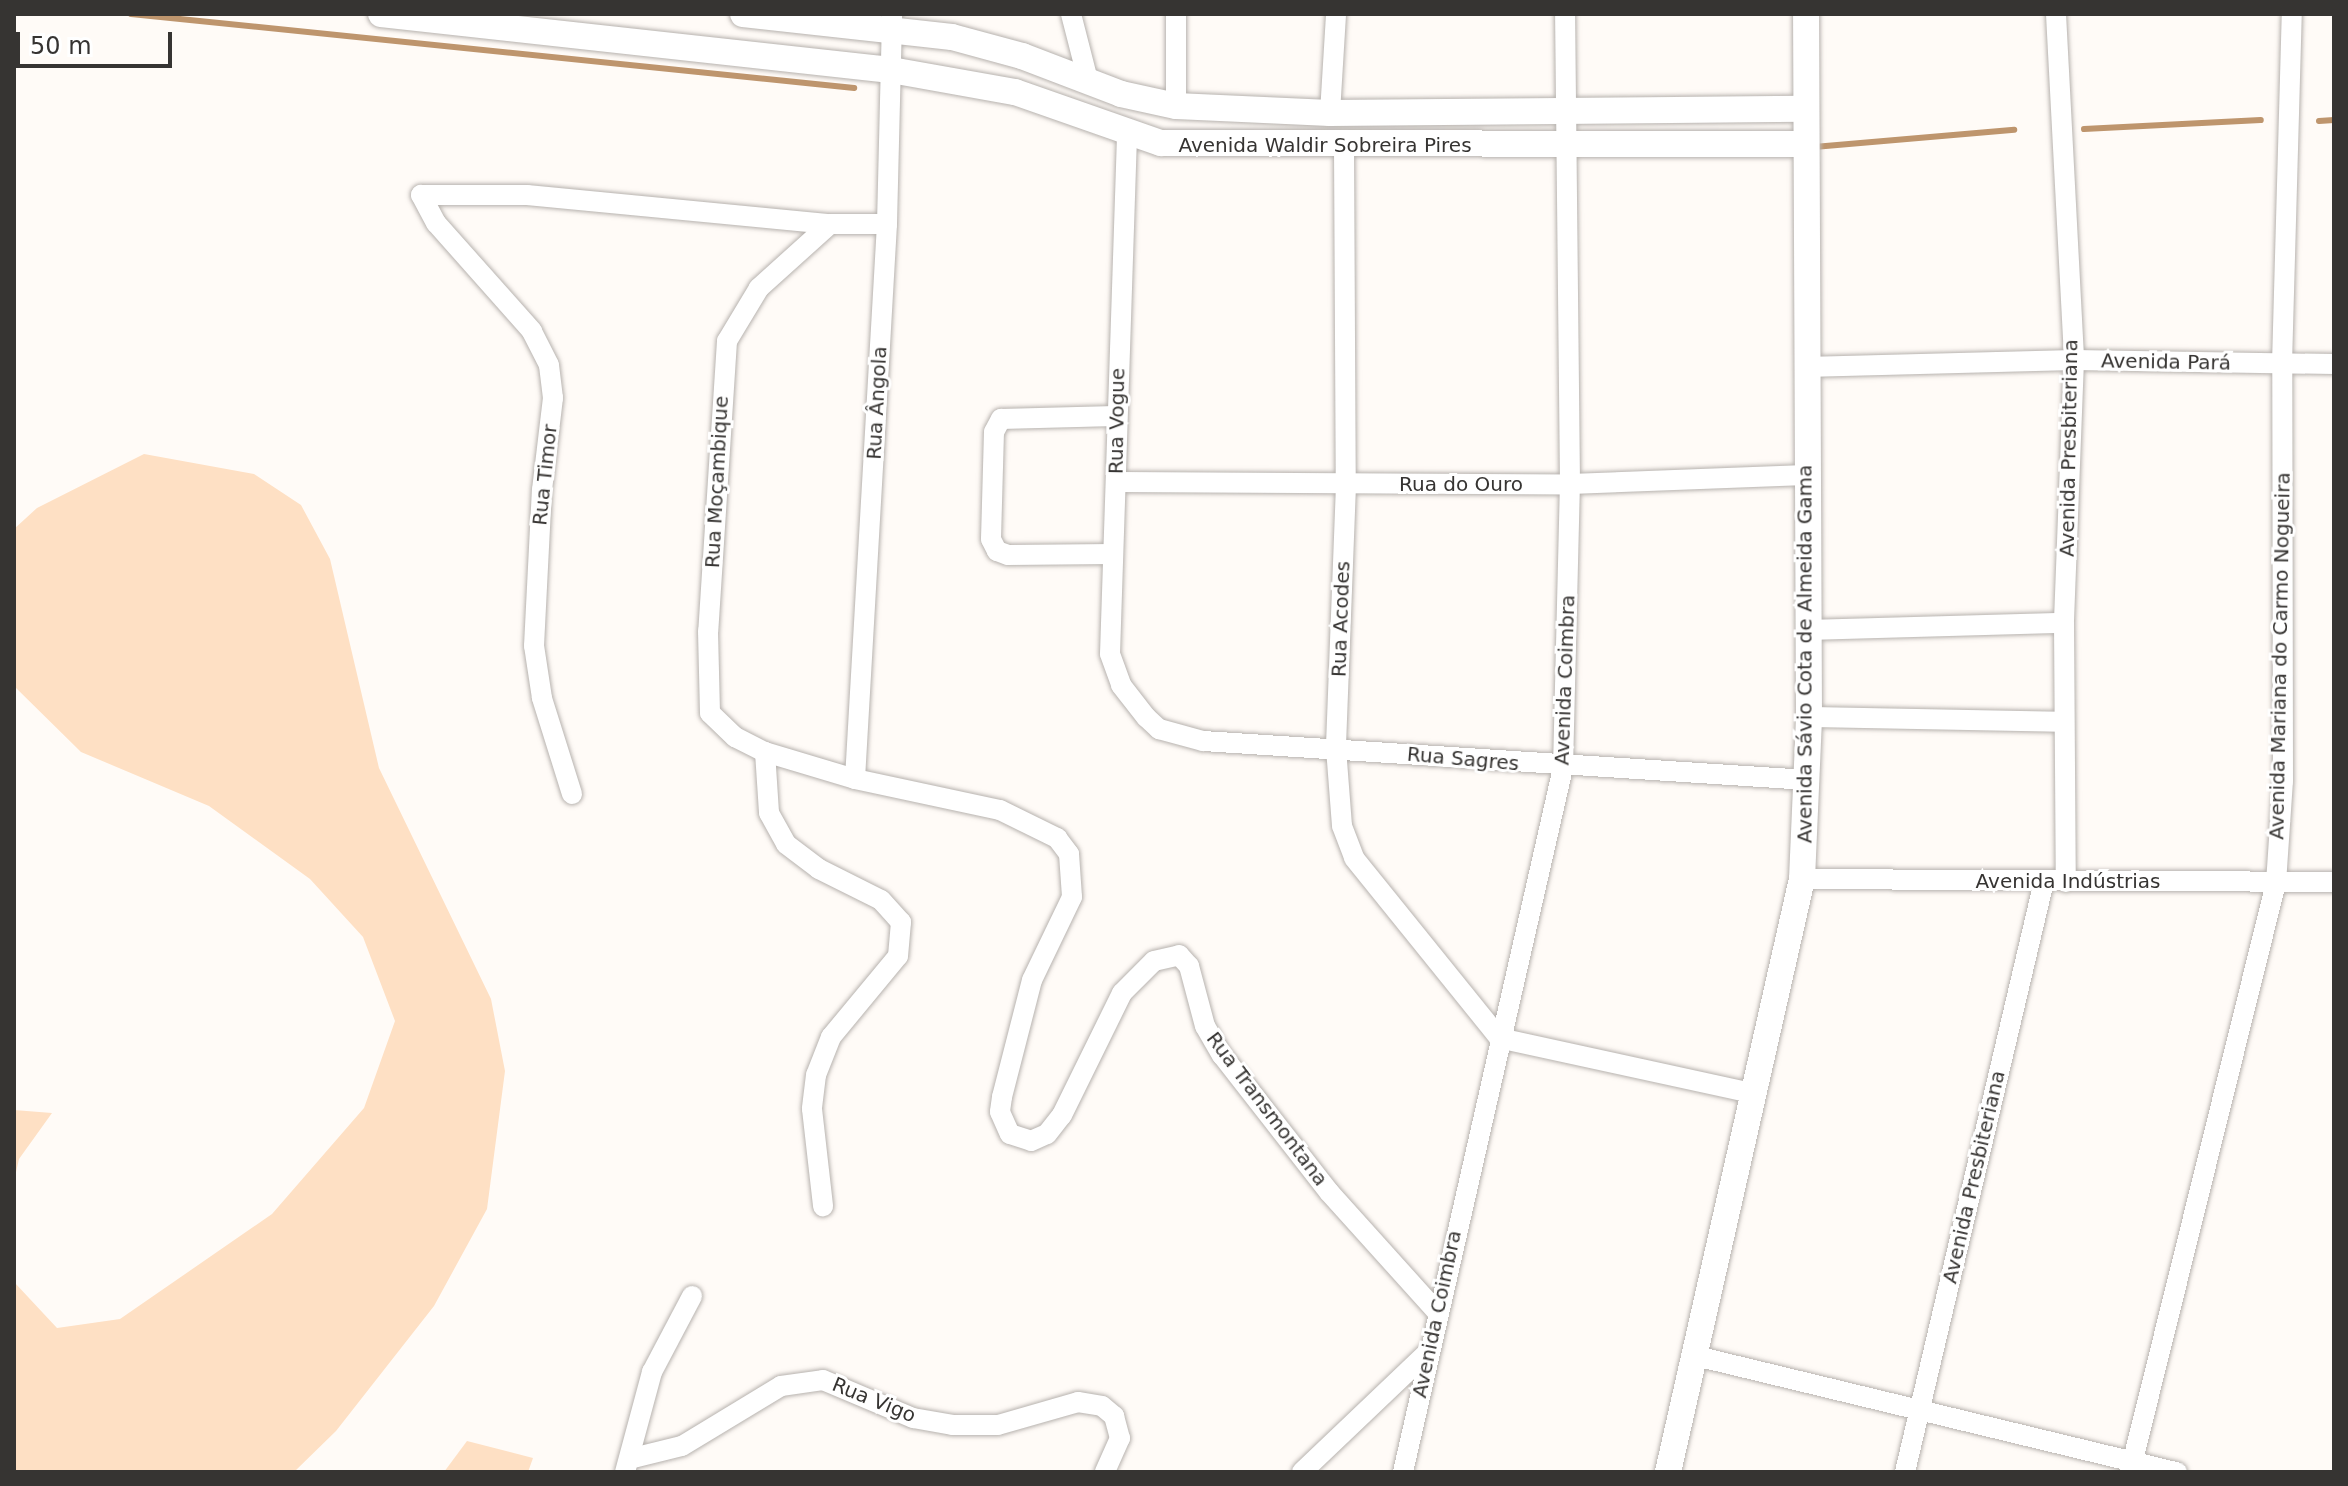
<!DOCTYPE html>
<meta charset="utf-8">
<style>
body{margin:0}
#map{position:relative;width:2348px;height:1486px;overflow:hidden;background:#fffbf7;font-family:"DejaVu Sans",sans-serif}
div>[style]{position:absolute}
.green>*{inset:0;background:#fee0c4}
.stream>*{height:6px;margin:-3px;padding:0 3px;transform-origin:3px;border-radius:3px;background:#be956d}
.roads{filter:drop-shadow(0 0 2px #b7b2ae) drop-shadow(0 0 2px #b7b2ae)}
.minor>*{height:20px;margin:-10px;padding:0 10px;transform-origin:10px;border-radius:10px;background:#fff}
.tertiary>*{height:26px;margin:-13px;padding:0 13px;transform-origin:13px;border-radius:13px;background:#fff}
span{translate:-50% -50%;white-space:nowrap;text-align:center;line-height:1.15;-webkit-text-stroke:6px #fff;paint-order:stroke}
.street-label{font-size:20px;color:#363432}
.frame{position:absolute;inset:0;border:16px solid #363432;pointer-events:none}
.scale{position:absolute;left:16px;top:32px;width:156px;height:36px;box-sizing:border-box;border:4px solid #363432;border-top:0;padding-left:10px;font-size:24px;line-height:28px;white-space:nowrap;color:#363432;-webkit-text-stroke:6px #fff;paint-order:stroke}
</style>
<div id="map">
<div class="green">
<div style="clip-path:polygon(144px 454px,254px 474px,301px 505px,330px 559px,379px 768px,491px 999px,505px 1071px,487px 1209px,434px 1306px,336px 1431px,294px 1472px,14px 1472px,14px 1273px,15px 1283px,57px 1328px,120px 1319px,272px 1214px,364px 1108px,395px 1021px,363px 937px,310px 879px,209px 806px,81px 752px,15px 687px,14px 529px,37px 508px)"></div>
<div style="clip-path:polygon(14px 1110px,52px 1113px,19px 1159px,14px 1181px)"></div>
<div style="clip-path:polygon(467px 1441px,533px 1458px,528px 1472px,444px 1472px)"></div>
</div>
<div class="stream">
<div style="left:131px;top:14px;width:727px;rotate:5.84deg"></div>
<div style="left:2319px;top:121px;width:15px;rotate:-4deg"></div>
<div style="left:2084px;top:129px;width:177px;rotate:-2.9deg"></div>
<div style="left:1814px;top:147px;width:201px;rotate:-4.9deg"></div>
</div>
<div class="roads">
<div class="minor">
<div style="left:1071px;top:14px;width:68px;rotate:75.6deg"></div>
<div style="left:1176px;top:14px;width:92px;rotate:90deg"></div>
<div style="left:2056px;top:14px;width:346px;rotate:87deg"></div>
<div style="left:2074px;top:360px;width:263px;rotate:92.2deg"></div>
<div style="left:2064px;top:623px;width:259px;rotate:89.6deg"></div>
<div style="left:1330px;top:113px;width:99px;rotate:-86.5deg"></div>
<div style="left:1127px;top:136px;width:518px;rotate:91.88deg"></div>
<div style="left:1110px;top:654px;width:33px;rotate:70deg"></div>
<div style="left:1121px;top:685px;width:41px;rotate:52deg"></div>
<div style="left:1146px;top:717px;width:18px;rotate:43deg"></div>
<div style="left:1159px;top:729px;width:46px;rotate:15.3deg"></div>
<div style="left:1203px;top:741px;width:606px;rotate:3.69deg"></div>
<div style="left:1344px;top:146px;width:339px;rotate:89.7deg"></div>
<div style="left:1346px;top:485px;width:263px;rotate:92.2deg"></div>
<div style="left:1336px;top:748px;width:78px;rotate:85.6deg"></div>
<div style="left:1342px;top:826px;width:34px;rotate:69deg"></div>
<div style="left:1354px;top:858px;width:231px;rotate:51.1deg"></div>
<div style="left:1499px;top:1038px;width:259px;rotate:12.3deg"></div>
<div style="left:830px;top:224px;width:96px;rotate:138deg"></div>
<div style="left:759px;top:288px;width:62px;rotate:121.1deg"></div>
<div style="left:727px;top:341px;width:291px;rotate:93.7deg"></div>
<div style="left:708px;top:631px;width:82px;rotate:88.6deg"></div>
<div style="left:710px;top:713px;width:35px;rotate:44deg"></div>
<div style="left:735px;top:737px;width:34px;rotate:27deg"></div>
<div style="left:765px;top:752px;width:94px;rotate:16.7deg"></div>
<div style="left:855px;top:779px;width:148px;rotate:12.1deg"></div>
<div style="left:1000px;top:810px;width:64px;rotate:26.2deg"></div>
<div style="left:1057px;top:838px;width:20px;rotate:53deg"></div>
<div style="left:1069px;top:854px;width:43px;rotate:86deg"></div>
<div style="left:1072px;top:897px;width:92px;rotate:115.7deg"></div>
<div style="left:1032px;top:980px;width:121px;rotate:104.4deg"></div>
<div style="left:1002px;top:1097px;width:15px;rotate:98deg"></div>
<div style="left:1000px;top:1112px;width:24px;rotate:66deg"></div>
<div style="left:1010px;top:1134px;width:22px;rotate:18deg"></div>
<div style="left:1031px;top:1141px;width:17px;rotate:-24deg"></div>
<div style="left:1047px;top:1134px;width:24px;rotate:-52deg"></div>
<div style="left:1062px;top:1115px;width:136px;rotate:-63.8deg"></div>
<div style="left:1122px;top:993px;width:45px;rotate:-45deg"></div>
<div style="left:1154px;top:961px;width:26px;rotate:-13deg"></div>
<div style="left:1179px;top:955px;width:15px;rotate:48deg"></div>
<div style="left:1189px;top:966px;width:62px;rotate:75.1deg"></div>
<div style="left:1205px;top:1026px;width:34px;rotate:60deg"></div>
<div style="left:1222px;top:1055px;width:174px;rotate:52deg"></div>
<div style="left:1329px;top:1192px;width:160px;rotate:48deg"></div>
<div style="left:1805px;top:367px;width:269px;rotate:-1.5deg"></div>
<div style="left:2074px;top:360px;width:260px;rotate:0.9deg"></div>
<div style="left:1116px;top:482px;width:454px;rotate:0.3deg"></div>
<div style="left:1570px;top:484px;width:236px;rotate:-2.2deg"></div>
<div style="left:1113px;top:554px;width:105px;rotate:179.5deg"></div>
<div style="left:1008px;top:555px;width:12px;rotate:-160deg"></div>
<div style="left:997px;top:551px;width:13px;rotate:-117deg"></div>
<div style="left:991px;top:539px;width:107px;rotate:-88.4deg"></div>
<div style="left:994px;top:432px;width:15px;rotate:-62deg"></div>
<div style="left:1001px;top:419px;width:114px;rotate:-1.5deg"></div>
<div style="left:1808px;top:630px;width:256px;rotate:-1.6deg"></div>
<div style="left:1809px;top:717px;width:254px;rotate:1.1deg"></div>
<div style="left:765px;top:752px;width:61px;rotate:86.2deg"></div>
<div style="left:769px;top:813px;width:35px;rotate:61deg"></div>
<div style="left:786px;top:844px;width:41px;rotate:37.1deg"></div>
<div style="left:819px;top:869px;width:69px;rotate:26.6deg"></div>
<div style="left:881px;top:900px;width:30px;rotate:48deg"></div>
<div style="left:901px;top:922px;width:34px;rotate:95deg"></div>
<div style="left:898px;top:956px;width:105px;rotate:129.6deg"></div>
<div style="left:831px;top:1037px;width:41px;rotate:111.5deg"></div>
<div style="left:816px;top:1075px;width:34px;rotate:97deg"></div>
<div style="left:812px;top:1109px;width:98px;rotate:83.5deg"></div>
<div style="left:855px;top:779px;width:556px;rotate:-86.7deg"></div>
<div style="left:887px;top:224px;width:210px;rotate:-88.6deg"></div>
<div style="left:572px;top:794px;width:101px;rotate:-107.4deg"></div>
<div style="left:542px;top:698px;width:53px;rotate:-98.7deg"></div>
<div style="left:534px;top:646px;width:156px;rotate:-87.1deg"></div>
<div style="left:542px;top:490px;width:93px;rotate:-83.2deg"></div>
<div style="left:553px;top:398px;width:33px;rotate:-97deg"></div>
<div style="left:549px;top:365px;width:38px;rotate:-117deg"></div>
<div style="left:532px;top:331px;width:144px;rotate:-131.6deg"></div>
<div style="left:436px;top:223px;width:32px;rotate:-118deg"></div>
<div style="left:421px;top:195px;width:106px"></div>
<div style="left:527px;top:195px;width:304px;rotate:5.5deg"></div>
<div style="left:830px;top:224px;width:57px"></div>
<div style="left:1802px;top:879px;width:532px;rotate:0.32deg"></div>
<div style="left:1696px;top:1356px;width:495px;rotate:13.6deg"></div>
<div style="left:633px;top:1458px;width:50px;rotate:-13.8deg"></div>
<div style="left:682px;top:1446px;width:116px;rotate:-31.2deg"></div>
<div style="left:781px;top:1386px;width:42px;rotate:-8.1deg"></div>
<div style="left:823px;top:1380px;width:98px;rotate:22.9deg"></div>
<div style="left:913px;top:1418px;width:40px;rotate:10deg"></div>
<div style="left:952px;top:1425px;width:46px"></div>
<div style="left:998px;top:1425px;width:83px;rotate:-16deg"></div>
<div style="left:1078px;top:1402px;width:24px;rotate:9deg"></div>
<div style="left:1102px;top:1406px;width:16px;rotate:40deg"></div>
<div style="left:1114px;top:1416px;width:23px;rotate:75deg"></div>
<div style="left:1120px;top:1438px;width:37px;rotate:114deg"></div>
<div style="left:625px;top:1472px;width:104px;rotate:-74.9deg"></div>
<div style="left:652px;top:1372px;width:86px;rotate:-62.2deg"></div>
<div style="left:1302px;top:1472px;width:174px;rotate:-43.6deg"></div>
<div style="left:1403px;top:1472px;width:722px;rotate:-77.2deg"></div>
<div style="left:1563px;top:768px;width:284px;rotate:-88.6deg"></div>
<div style="left:1570px;top:484px;width:470px;rotate:-90.6deg"></div>
<div style="left:1905px;top:1472px;width:607px;rotate:-76.76deg"></div>
<div style="left:2130px;top:1472px;width:607px;rotate:-76.08deg"></div>
<div style="left:2276px;top:883px;width:102px;rotate:-86.1deg"></div>
<div style="left:2283px;top:781px;width:417px;rotate:-90.1deg"></div>
<div style="left:2282px;top:364px;width:350px;rotate:-88.4deg"></div>
</div>
<div class="tertiary">
<div style="left:381px;top:14px;width:513px;rotate:6.27deg"></div>
<div style="left:891px;top:70px;width:126px;rotate:10.1deg"></div>
<div style="left:1015px;top:92px;width:155px;rotate:19.3deg"></div>
<div style="left:1161px;top:143px;width:642px;rotate:0.09deg"></div>
<div style="left:743px;top:14px;width:210px;rotate:6.3deg"></div>
<div style="left:952px;top:37px;width:73px;rotate:15.2deg"></div>
<div style="left:1022px;top:56px;width:106px;rotate:21deg"></div>
<div style="left:1121px;top:94px;width:56px;rotate:12.3deg"></div>
<div style="left:1176px;top:106px;width:154px;rotate:2.6deg"></div>
<div style="left:1330px;top:113px;width:473px;rotate:-0.5deg"></div>
<div style="left:1668px;top:1472px;width:608px;rotate:-77.27deg"></div>
<div style="left:1802px;top:879px;width:162px;rotate:-87.5deg"></div>
<div style="left:1809px;top:717px;width:703px;rotate:-90.24deg"></div>
</div>
</div>
<div class="street-label">
<span style="left:1325px;top:145px">Avenida Waldir Sobreira Pires</span>
<span style="left:2166px;top:362px;rotate:1deg">Avenida Pará</span>
<span style="left:877px;top:403px;rotate:-87deg">Rua Ângola</span>
<span style="left:1117px;top:421px;rotate:-89deg">Rua Vogue</span>
<span style="left:2069px;top:448px;rotate:-89deg">Avenida Presbiteriana</span>
<span style="left:545px;top:475px;rotate:-84deg">Rua Timor</span>
<span style="left:717px;top:482px;rotate:-87deg">Rua Moçambique</span>
<span style="left:1461px;top:484px">Rua do Ouro</span>
<span style="left:1341px;top:619px;rotate:-88deg">Rua Acodes</span>
<span style="left:1805px;top:654px;rotate:-90deg">Avenida Sávio Cota de Almeida Gama</span>
<span style="left:2280px;top:656px;rotate:-89deg">Avenida Mariana do Carmo Nogueira</span>
<span style="left:1565px;top:680px;rotate:-88deg">Avenida Coimbra</span>
<span style="left:1463px;top:759px;rotate:5deg">Rua Sagres</span>
<span style="left:2068px;top:881px">Avenida Indústrias</span>
<span style="left:1267px;top:1109px;rotate:53deg">Rua Transmontana</span>
<span style="left:1974px;top:1177px;rotate:-77deg">Avenida Presbiteriana</span>
<span style="left:1437px;top:1314px;rotate:-78deg">Avenida Coimbra</span>
<span style="left:874px;top:1400px;rotate:22deg">Rua Vigo</span>
</div>
<div class="frame"></div>
<div class="scale">50 m</div>
</div>
